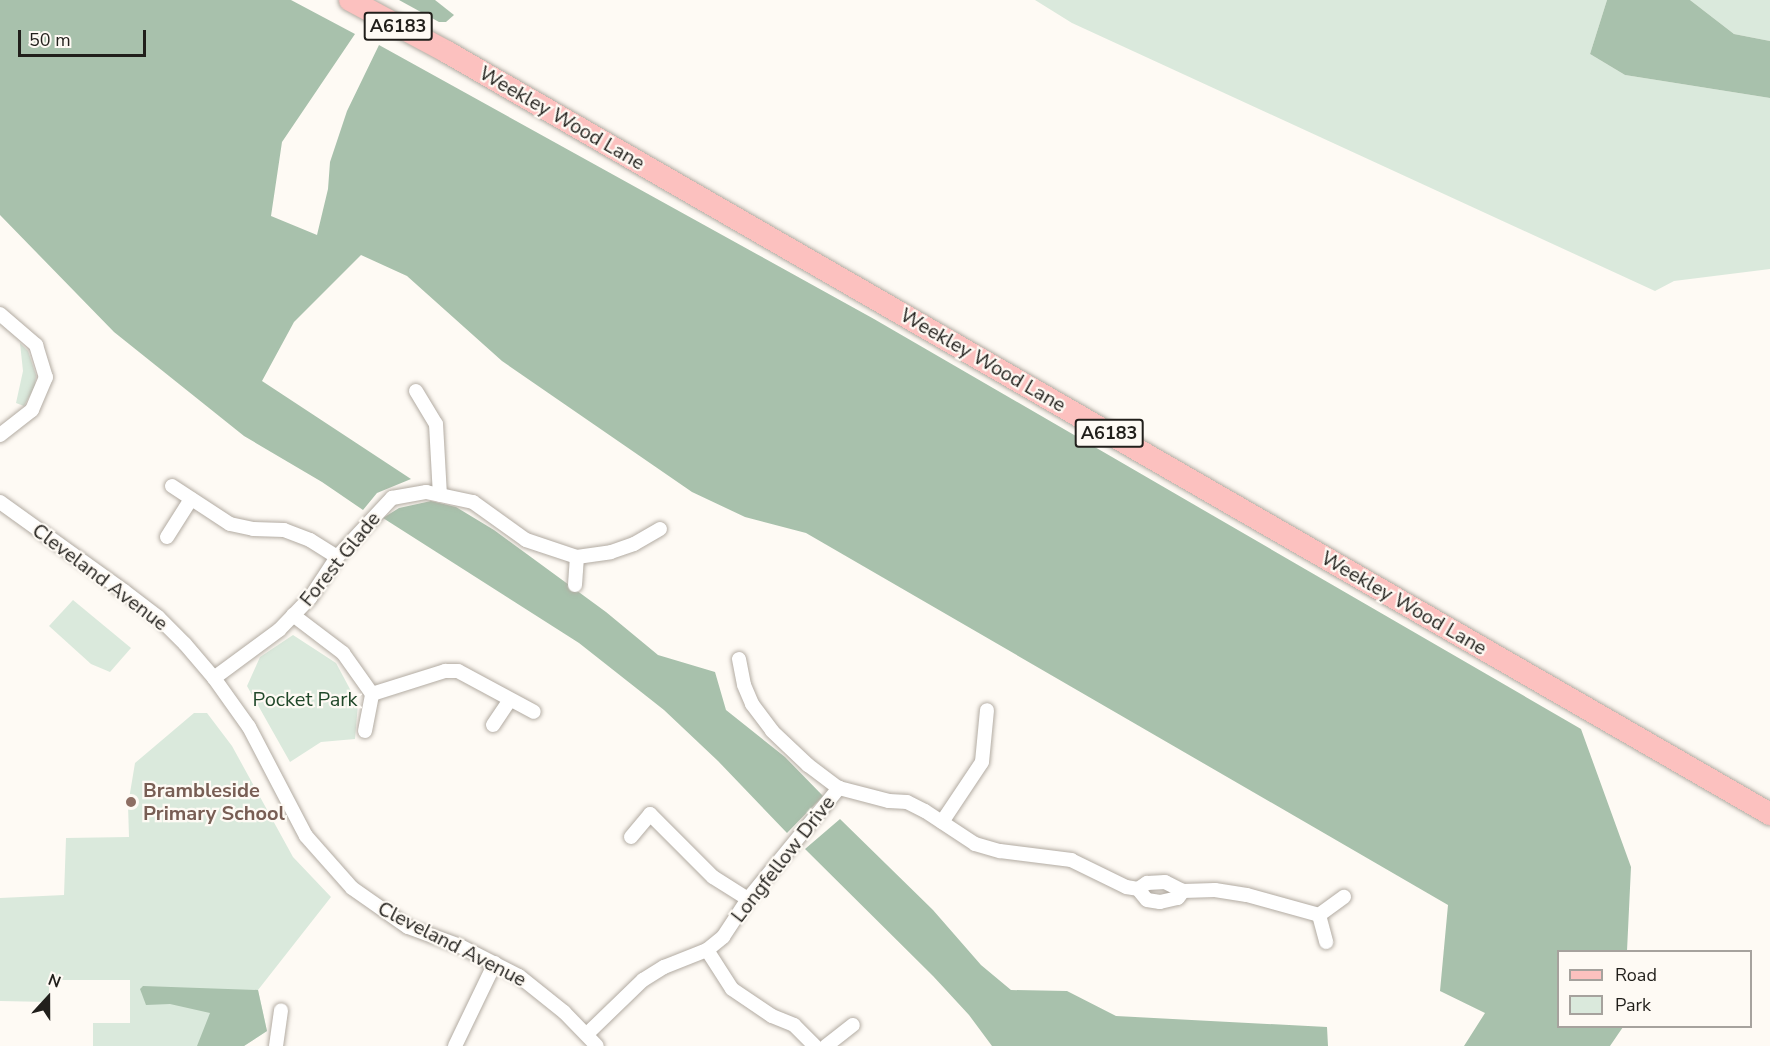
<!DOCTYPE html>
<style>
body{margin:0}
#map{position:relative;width:1770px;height:1046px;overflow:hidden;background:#fefaf4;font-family:"Nunito Sans",sans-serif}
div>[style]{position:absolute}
.green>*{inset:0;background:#dae9dc}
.forest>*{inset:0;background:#a8c1ac}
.roads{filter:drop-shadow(0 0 2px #b2aba2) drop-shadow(0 0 2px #b2aba2)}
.minor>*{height:14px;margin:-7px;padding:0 7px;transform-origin:7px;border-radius:7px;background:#fff}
.primary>*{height:22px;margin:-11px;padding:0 11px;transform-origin:11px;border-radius:11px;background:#fcc1bf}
.dots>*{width:16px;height:16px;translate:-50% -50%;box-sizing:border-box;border:3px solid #fefaf4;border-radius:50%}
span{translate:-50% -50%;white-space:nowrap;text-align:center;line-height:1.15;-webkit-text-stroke:4.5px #fefaf4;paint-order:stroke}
.shield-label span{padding:2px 4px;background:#fefaf4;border:2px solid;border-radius:4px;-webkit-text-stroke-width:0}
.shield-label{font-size:18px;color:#211f1b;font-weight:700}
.street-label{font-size:20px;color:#211f1b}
.park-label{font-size:20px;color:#204829}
.education-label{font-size:20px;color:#785e54;font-weight:700}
.left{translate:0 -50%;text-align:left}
.legend{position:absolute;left:1557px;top:950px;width:195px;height:78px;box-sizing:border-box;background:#fefaf4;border:2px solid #a6a29d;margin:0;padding:8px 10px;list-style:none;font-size:18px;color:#211f1b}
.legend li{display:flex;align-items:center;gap:12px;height:30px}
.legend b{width:30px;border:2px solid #a6a29d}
.north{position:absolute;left:18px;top:968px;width:60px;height:60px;-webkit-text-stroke:4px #fefaf4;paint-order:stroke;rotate:21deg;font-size:16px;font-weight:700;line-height:24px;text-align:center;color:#211f1b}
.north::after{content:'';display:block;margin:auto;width:21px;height:27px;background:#211f1b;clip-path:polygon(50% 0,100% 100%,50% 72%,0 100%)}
.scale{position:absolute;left:18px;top:30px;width:128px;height:27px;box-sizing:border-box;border:3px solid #211f1b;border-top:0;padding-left:8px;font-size:18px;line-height:21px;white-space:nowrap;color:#211f1b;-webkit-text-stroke:4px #fefaf4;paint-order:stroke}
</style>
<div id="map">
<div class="green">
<div style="clip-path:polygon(1035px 0,1607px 0,1590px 54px,1625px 75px,1770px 98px,1770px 269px,1674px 281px,1655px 291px,1072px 23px)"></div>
<div style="clip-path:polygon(1690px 0,1770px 0,1770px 41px,1734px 34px)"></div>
<div style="clip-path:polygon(20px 343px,28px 351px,36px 375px,35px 386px,24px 406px,16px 403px,23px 371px)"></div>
<div style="clip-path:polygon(73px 600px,131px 648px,110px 672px,91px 664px,49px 626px)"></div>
<div style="clip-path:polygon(293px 635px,336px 663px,358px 704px,355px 739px,321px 742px,290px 762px,247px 686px,260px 657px)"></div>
<div style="clip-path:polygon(194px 713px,207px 713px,232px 746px,293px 857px,331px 897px,258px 990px,267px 1031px,244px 1046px,93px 1046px,93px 1023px,130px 1023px,130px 980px,49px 980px,49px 1002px,0 1001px,0 898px,64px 895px,66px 838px,129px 837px,128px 805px,135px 763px)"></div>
</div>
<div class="forest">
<div style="clip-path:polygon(0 0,291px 0,355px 34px,282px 142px,271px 216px,317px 235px,328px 189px,330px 162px,347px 111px,379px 45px,874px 319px,1581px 729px,1631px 867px,1627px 951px,1558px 952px,1558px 1026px,1623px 1027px,1610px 1046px,1464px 1046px,1485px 1013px,1440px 991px,1448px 905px,806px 533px,745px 517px,692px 492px,502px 361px,407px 276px,361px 255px,294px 322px,262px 381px,411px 479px,377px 493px,363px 510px,322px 482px,244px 436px,114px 332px,0 215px)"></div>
<div style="clip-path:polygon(399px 0,435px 0,454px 15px,446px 22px,439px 22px)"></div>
<div style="clip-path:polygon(1607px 0,1690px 0,1734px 34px,1770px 41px,1770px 98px,1625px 75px,1590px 54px)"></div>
<div style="clip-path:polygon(431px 501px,456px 507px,494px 530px,606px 612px,658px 655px,715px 672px,726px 710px,785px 757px,823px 796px,787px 833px,718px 761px,664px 710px,579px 643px,383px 518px,399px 508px)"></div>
<div style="clip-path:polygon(840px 819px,933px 910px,981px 965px,1011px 990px,1067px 991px,1116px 1016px,1327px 1027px,1328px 1046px,992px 1046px,969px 1015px,933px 976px,805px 849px)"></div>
<div style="clip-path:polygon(143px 986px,258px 990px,267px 1031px,244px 1046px,197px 1046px,210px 1013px,170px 1004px,146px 1005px,140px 989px)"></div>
</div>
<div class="roads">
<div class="minor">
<div style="left:0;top:314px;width:48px;rotate:40.7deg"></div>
<div style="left:36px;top:345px;width:34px;rotate:73deg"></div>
<div style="left:46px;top:377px;width:36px;rotate:113deg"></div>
<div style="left:32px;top:410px;width:41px;rotate:142deg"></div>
<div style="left:416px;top:391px;width:39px;rotate:59deg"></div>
<div style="left:436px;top:424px;width:71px;rotate:86.8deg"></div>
<div style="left:172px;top:486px;width:69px;rotate:33.2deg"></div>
<div style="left:230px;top:524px;width:24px;rotate:12deg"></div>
<div style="left:253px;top:529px;width:31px;rotate:2deg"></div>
<div style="left:284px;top:530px;width:28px;rotate:21deg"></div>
<div style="left:310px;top:540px;width:32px;rotate:32deg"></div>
<div style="left:0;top:502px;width:153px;rotate:35.7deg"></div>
<div style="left:124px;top:591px;width:43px;rotate:37.4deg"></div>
<div style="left:158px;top:617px;width:38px;rotate:45deg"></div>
<div style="left:185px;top:644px;width:45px;rotate:49.5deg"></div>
<div style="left:214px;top:678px;width:60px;rotate:54.5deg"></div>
<div style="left:249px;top:727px;width:123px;rotate:62.4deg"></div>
<div style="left:306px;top:836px;width:69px;rotate:48.5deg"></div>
<div style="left:352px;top:888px;width:68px;rotate:34.9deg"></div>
<div style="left:408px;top:927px;width:55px;rotate:20.1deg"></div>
<div style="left:460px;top:946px;width:66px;rotate:27deg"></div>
<div style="left:519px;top:976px;width:58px;rotate:38.7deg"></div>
<div style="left:564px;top:1012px;width:47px;rotate:45.9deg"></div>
<div style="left:167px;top:537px;width:45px;rotate:-57.7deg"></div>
<div style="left:575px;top:585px;width:28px;rotate:-86deg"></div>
<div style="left:293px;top:615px;width:63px;rotate:37.2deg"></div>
<div style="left:343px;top:653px;width:50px;rotate:54.7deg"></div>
<div style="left:372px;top:694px;width:77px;rotate:-17.5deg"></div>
<div style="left:445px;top:671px;width:13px"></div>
<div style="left:458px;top:671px;width:86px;rotate:28.3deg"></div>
<div style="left:739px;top:659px;width:26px;rotate:79deg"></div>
<div style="left:744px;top:685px;width:21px;rotate:67deg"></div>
<div style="left:752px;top:704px;width:34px;rotate:53deg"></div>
<div style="left:772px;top:731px;width:50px;rotate:43.4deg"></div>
<div style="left:808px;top:765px;width:39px;rotate:37deg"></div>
<div style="left:214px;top:678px;width:81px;rotate:-36.4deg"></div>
<div style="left:279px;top:630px;width:45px;rotate:-45.9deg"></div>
<div style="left:310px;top:598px;width:49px;rotate:-56.6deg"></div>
<div style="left:337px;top:557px;width:81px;rotate:-47deg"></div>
<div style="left:392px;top:498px;width:35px;rotate:-10deg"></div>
<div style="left:426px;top:492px;width:48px;rotate:12deg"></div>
<div style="left:473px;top:502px;width:65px;rotate:35.6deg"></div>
<div style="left:526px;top:540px;width:54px;rotate:18.4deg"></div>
<div style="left:577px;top:557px;width:34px;rotate:-8deg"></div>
<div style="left:611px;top:552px;width:24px;rotate:-19deg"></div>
<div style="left:634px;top:544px;width:30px;rotate:-30deg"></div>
<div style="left:493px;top:725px;width:29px;rotate:-56deg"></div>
<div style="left:365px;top:731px;width:38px;rotate:-79deg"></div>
<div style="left:942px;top:822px;width:72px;rotate:-56.3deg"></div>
<div style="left:982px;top:762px;width:52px;rotate:-84.5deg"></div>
<div style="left:631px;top:837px;width:30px;rotate:-50deg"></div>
<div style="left:650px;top:814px;width:89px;rotate:45deg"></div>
<div style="left:713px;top:877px;width:41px;rotate:32.2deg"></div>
<div style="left:1138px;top:889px;width:14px;rotate:51deg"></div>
<div style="left:1147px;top:900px;width:13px;rotate:9deg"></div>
<div style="left:1160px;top:902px;width:18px;rotate:-13deg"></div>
<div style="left:1178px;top:898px;width:9px;rotate:-54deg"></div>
<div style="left:1319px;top:915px;width:28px;rotate:75deg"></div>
<div style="left:707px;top:950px;width:46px;rotate:57.3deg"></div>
<div style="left:732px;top:989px;width:48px;rotate:34deg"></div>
<div style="left:772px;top:1016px;width:24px;rotate:22deg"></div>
<div style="left:794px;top:1025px;width:30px;rotate:45deg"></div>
<div style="left:587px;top:1034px;width:78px;rotate:-44deg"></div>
<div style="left:643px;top:980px;width:25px;rotate:-32deg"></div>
<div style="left:664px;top:967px;width:46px;rotate:-21.6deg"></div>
<div style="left:707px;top:950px;width:21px;rotate:-39deg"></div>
<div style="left:723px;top:937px;width:45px;rotate:-56.7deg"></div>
<div style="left:748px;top:899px;width:144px;rotate:-50.7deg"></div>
<div style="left:839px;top:788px;width:52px;rotate:14.6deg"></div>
<div style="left:889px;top:801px;width:18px;rotate:3deg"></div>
<div style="left:907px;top:802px;width:20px;rotate:27deg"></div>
<div style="left:925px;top:811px;width:60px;rotate:33.4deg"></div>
<div style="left:975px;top:844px;width:26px;rotate:16deg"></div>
<div style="left:1000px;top:851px;width:72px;rotate:7.2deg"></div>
<div style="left:1071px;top:860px;width:61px;rotate:26.1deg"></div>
<div style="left:1126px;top:887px;width:12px;rotate:9deg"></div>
<div style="left:1138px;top:889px;width:11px;rotate:-34deg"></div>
<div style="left:1147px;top:883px;width:18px;rotate:-3deg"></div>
<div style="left:1165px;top:882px;width:20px;rotate:27deg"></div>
<div style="left:1183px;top:891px;width:32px;rotate:-2deg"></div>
<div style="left:1215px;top:890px;width:32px;rotate:9deg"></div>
<div style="left:1247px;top:895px;width:75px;rotate:15.5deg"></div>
<div style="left:1319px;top:915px;width:31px;rotate:-36deg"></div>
<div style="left:276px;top:1046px;width:36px;rotate:-82deg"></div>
<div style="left:455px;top:1046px;width:92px;rotate:-64.3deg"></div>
<div style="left:826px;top:1046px;width:34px;rotate:-38deg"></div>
</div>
<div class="primary">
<div style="left:350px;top:0;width:110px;rotate:28.2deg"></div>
<div style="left:447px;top:52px;width:1527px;rotate:29.94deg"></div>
</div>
</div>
<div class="dots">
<div style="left:131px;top:802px;background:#8d6e63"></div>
</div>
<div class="shield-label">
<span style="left:398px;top:26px">A6183</span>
<span style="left:1109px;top:433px">A6183</span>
</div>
<div class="street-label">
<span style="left:562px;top:118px;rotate:30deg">Weekley Wood Lane</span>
<span style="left:983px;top:360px;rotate:30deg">Weekley Wood Lane</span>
<span style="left:340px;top:559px;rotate:-51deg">Forest Glade</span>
<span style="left:100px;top:577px;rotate:37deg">Cleveland Avenue</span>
<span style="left:1404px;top:603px;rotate:30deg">Weekley Wood Lane</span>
<span style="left:783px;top:859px;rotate:-52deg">Longfellow Drive</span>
<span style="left:452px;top:944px;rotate:27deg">Cleveland Avenue</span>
</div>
<div class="park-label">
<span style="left:305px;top:699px">Pocket Park</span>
</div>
<div class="education-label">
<span class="left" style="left:143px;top:802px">Brambleside<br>Primary School</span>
</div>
<ul class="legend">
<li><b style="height:8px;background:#fcc1bf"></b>Road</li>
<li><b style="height:16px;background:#dae9dc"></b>Park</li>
</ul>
<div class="north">N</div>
<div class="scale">50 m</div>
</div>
